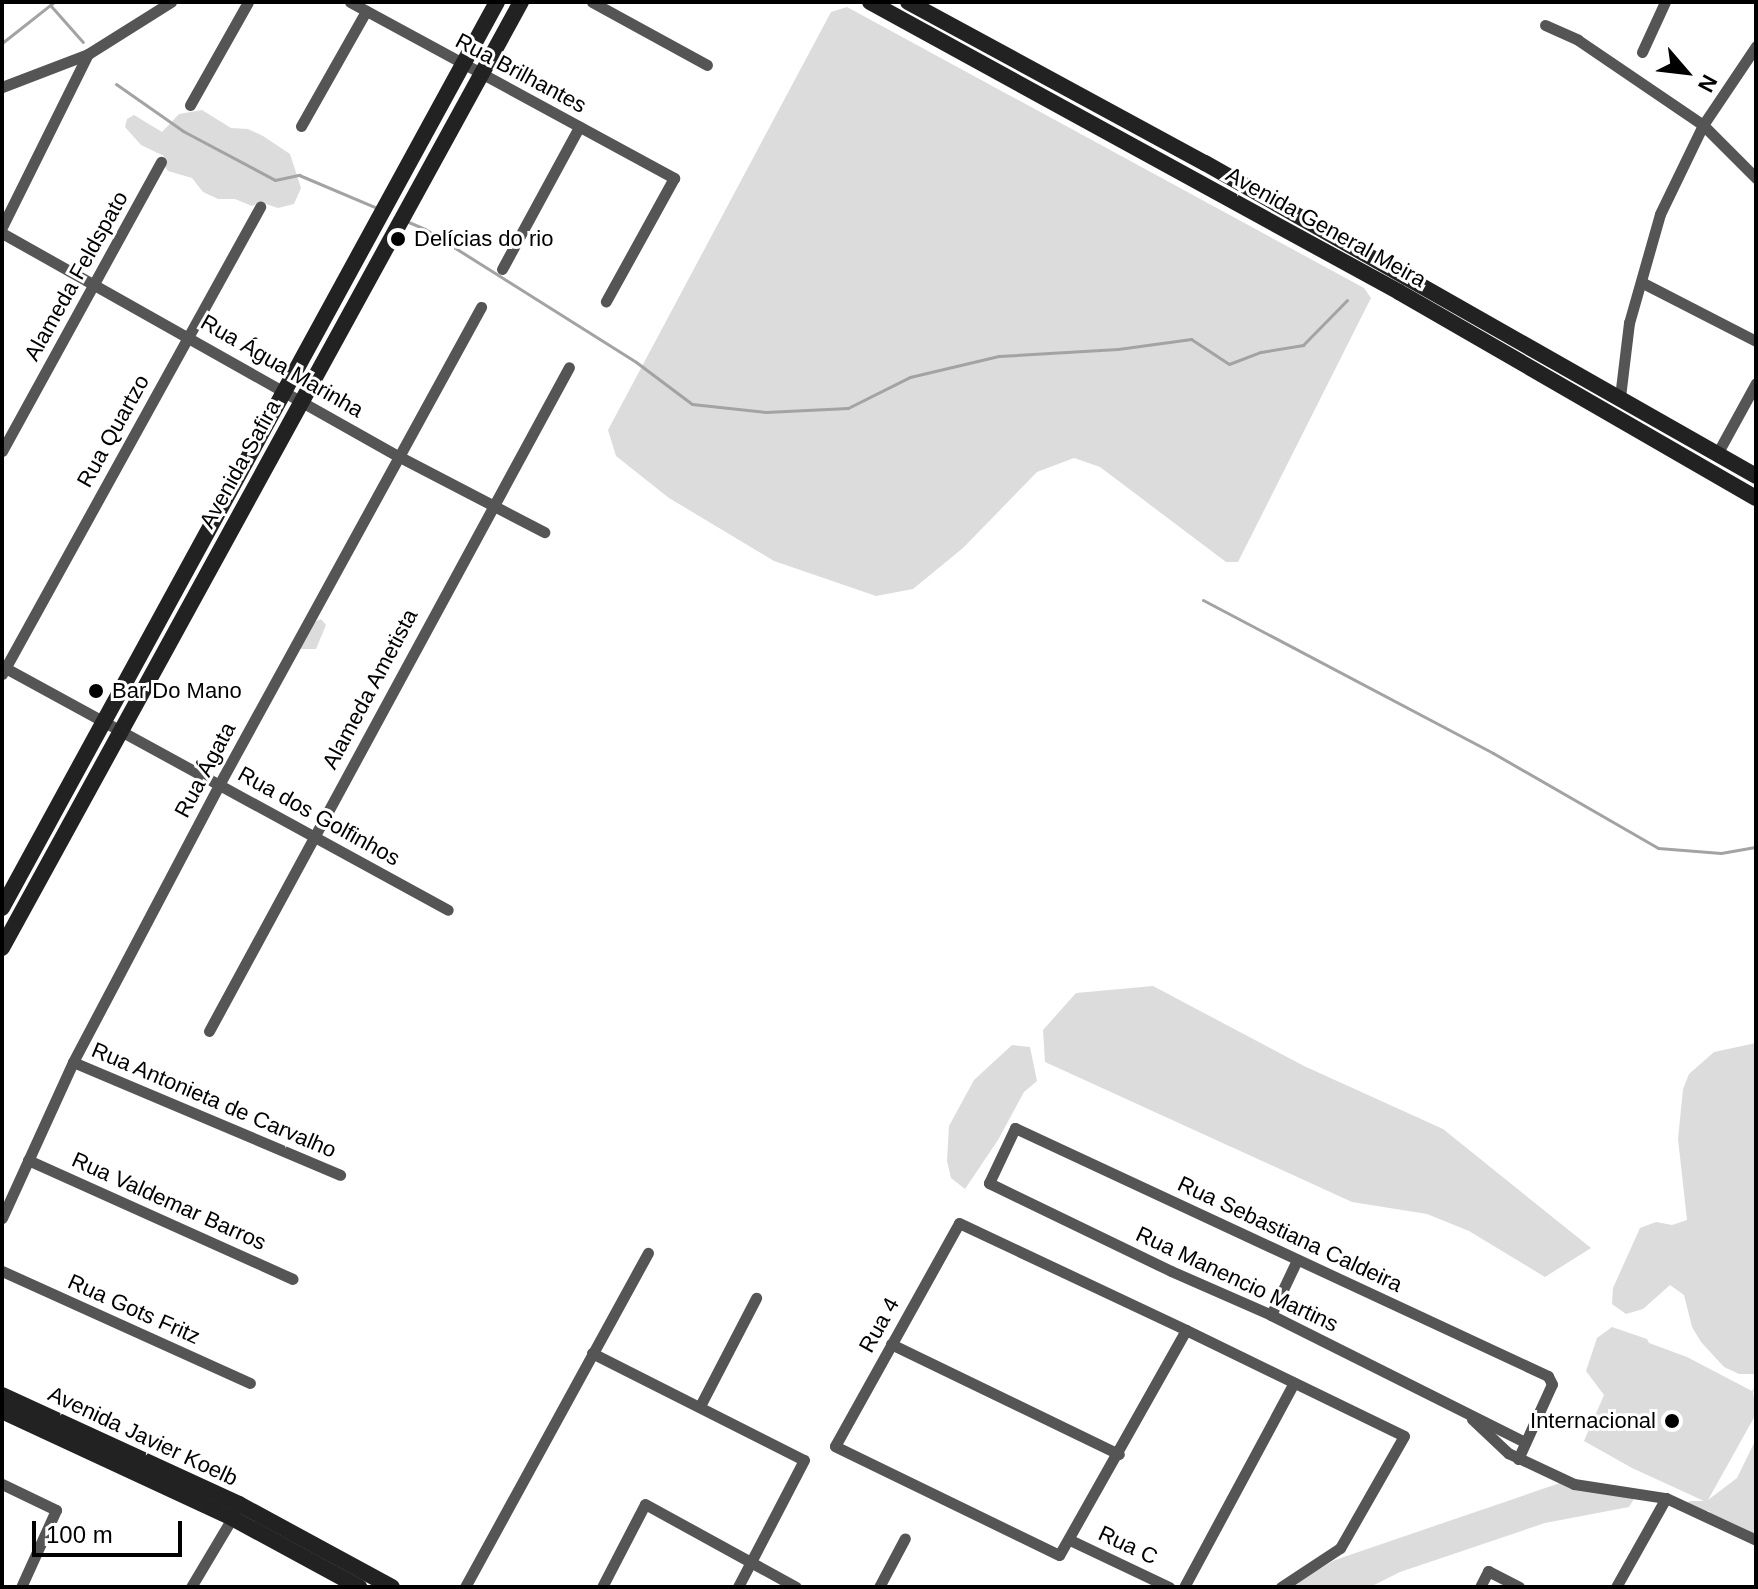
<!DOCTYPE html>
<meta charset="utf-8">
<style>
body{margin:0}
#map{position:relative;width:1758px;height:1589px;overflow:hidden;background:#fff;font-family:Helvetica,sans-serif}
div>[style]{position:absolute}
.green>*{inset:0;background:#dcdcdc}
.stream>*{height:3px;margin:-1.5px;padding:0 1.5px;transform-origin:1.5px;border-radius:1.5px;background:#a3a3a3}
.street>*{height:11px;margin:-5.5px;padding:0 5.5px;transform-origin:5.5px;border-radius:5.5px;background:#555}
.secondary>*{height:16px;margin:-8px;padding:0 8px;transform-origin:8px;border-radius:8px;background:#222}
.dots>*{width:22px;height:22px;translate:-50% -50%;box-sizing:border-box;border:4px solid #fff;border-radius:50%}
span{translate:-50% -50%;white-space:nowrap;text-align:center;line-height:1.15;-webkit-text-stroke:6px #fff;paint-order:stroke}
.street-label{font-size:22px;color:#000}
.poi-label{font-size:22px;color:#000}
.left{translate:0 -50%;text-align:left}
.right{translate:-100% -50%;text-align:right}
.frame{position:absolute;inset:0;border:4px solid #000;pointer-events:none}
.north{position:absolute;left:1646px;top:32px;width:80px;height:80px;-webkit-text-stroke:6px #fff;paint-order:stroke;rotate:118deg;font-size:22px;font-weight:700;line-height:32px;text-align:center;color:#000}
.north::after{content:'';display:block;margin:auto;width:28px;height:36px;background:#000;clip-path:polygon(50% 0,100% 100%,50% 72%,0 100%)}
.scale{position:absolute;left:32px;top:1521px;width:150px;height:36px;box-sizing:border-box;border:4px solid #000;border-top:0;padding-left:10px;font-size:24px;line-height:28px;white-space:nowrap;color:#000;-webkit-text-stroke:6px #fff;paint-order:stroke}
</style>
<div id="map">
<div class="green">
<div style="clip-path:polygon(847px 7px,1364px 288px,1371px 298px,1238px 562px,1226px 562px,1100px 467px,1074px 458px,1037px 472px,963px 548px,913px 589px,876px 596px,774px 561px,669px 498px,616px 456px,608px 430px,831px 12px)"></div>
<div style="clip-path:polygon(202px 110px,231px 128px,248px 129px,263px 136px,290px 154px,301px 188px,294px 204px,278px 208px,260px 202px,252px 206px,235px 199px,218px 199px,203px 192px,192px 178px,168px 171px,163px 164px,164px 156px,141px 145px,125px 127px,127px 119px,134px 115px,162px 132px,179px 114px)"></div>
<div style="clip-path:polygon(321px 619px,326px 625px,316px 649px,301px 649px,300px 639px,309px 624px)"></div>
<div style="clip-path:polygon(1153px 986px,1304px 1066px,1443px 1129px,1591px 1248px,1545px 1277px,1469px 1231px,1427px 1214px,1352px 1202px,1045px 1062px,1043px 1030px,1076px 993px)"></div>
<div style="clip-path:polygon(1756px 1043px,1756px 1374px,1739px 1374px,1724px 1367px,1701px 1342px,1692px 1327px,1684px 1295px,1670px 1285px,1643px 1309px,1626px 1314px,1612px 1304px,1613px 1288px,1640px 1228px,1656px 1222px,1672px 1225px,1687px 1220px,1678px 1139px,1683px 1089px,1689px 1074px,1714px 1052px)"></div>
<div style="clip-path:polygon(1012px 1045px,1030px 1047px,1037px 1081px,1024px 1092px,998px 1140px,965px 1189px,951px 1178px,947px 1161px,949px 1126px,974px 1080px)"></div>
<div style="clip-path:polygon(1612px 1327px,1647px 1339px,1649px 1343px,1687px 1357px,1752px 1391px,1756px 1386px,1753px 1392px,1756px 1414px,1708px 1500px,1737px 1478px,1756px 1439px,1756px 1544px,1719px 1524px,1709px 1511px,1676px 1510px,1690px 1501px,1704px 1501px,1632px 1468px,1584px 1441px,1604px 1395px,1586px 1371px,1597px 1338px)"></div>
<div style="clip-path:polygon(1560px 1483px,1625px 1493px,1634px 1499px,1629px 1507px,1545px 1523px,1400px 1572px,1370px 1587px,1288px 1587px,1335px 1560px)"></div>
</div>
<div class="stream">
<div style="left:51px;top:6px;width:48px;rotate:48.4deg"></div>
<div style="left:2px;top:43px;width:66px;rotate:-38.3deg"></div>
<div style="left:116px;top:84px;width:82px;rotate:35deg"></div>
<div style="left:183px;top:131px;width:104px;rotate:28deg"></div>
<div style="left:275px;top:180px;width:25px;rotate:-12deg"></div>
<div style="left:299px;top:175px;width:85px;rotate:22.9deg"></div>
<div style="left:406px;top:221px;width:21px;rotate:23deg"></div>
<div style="left:425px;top:229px;width:249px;rotate:32.2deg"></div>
<div style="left:636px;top:362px;width:70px;rotate:36.9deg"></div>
<div style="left:692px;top:404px;width:74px;rotate:6.2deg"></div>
<div style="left:766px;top:412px;width:82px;rotate:-2.8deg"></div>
<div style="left:848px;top:408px;width:69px;rotate:-26.6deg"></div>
<div style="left:910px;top:377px;width:91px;rotate:-13.3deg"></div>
<div style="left:999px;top:356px;width:119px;rotate:-3.4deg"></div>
<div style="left:1118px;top:349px;width:74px;rotate:-7.8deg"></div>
<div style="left:1191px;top:339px;width:45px;rotate:33.3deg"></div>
<div style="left:1229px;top:364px;width:34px;rotate:-21deg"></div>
<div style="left:1261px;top:352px;width:43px;rotate:-9.5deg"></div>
<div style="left:1303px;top:345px;width:63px;rotate:-45.6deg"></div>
<div style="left:1203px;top:600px;width:328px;rotate:27.8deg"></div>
<div style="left:1493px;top:753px;width:190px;rotate:29.9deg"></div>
<div style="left:1658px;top:848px;width:63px;rotate:4.5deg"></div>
<div style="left:1721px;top:853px;width:36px;rotate:-10deg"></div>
</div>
<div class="street">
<div style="left:350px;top:2px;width:369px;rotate:28.5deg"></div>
<div style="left:674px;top:178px;width:141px;rotate:118.9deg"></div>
<div style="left:592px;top:2px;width:131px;rotate:28.7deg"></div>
<div style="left:1545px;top:25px;width:36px;rotate:24deg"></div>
<div style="left:1578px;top:40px;width:151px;rotate:34.2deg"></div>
<div style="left:1703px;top:125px;width:75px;rotate:45deg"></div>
<div style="left:1642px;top:52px;width:55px;rotate:-65.3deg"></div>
<div style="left:2px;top:87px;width:92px;rotate:-21deg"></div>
<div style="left:88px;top:54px;width:98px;rotate:-32.1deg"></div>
<div style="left:190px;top:105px;width:118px;rotate:-60.6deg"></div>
<div style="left:301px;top:126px;width:132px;rotate:-60.5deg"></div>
<div style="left:2px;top:227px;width:193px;rotate:-63.6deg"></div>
<div style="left:2px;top:233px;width:454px;rotate:29.4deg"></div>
<div style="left:398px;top:456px;width:165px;rotate:27.5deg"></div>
<div style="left:502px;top:269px;width:162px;rotate:-61.5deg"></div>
<div style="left:1641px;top:282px;width:129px;rotate:27.2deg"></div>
<div style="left:1620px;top:397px;width:75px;rotate:-83.1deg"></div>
<div style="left:1629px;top:323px;width:113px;rotate:-74.1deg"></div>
<div style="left:1660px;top:214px;width:99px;rotate:-64.2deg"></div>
<div style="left:1703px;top:125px;width:95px;rotate:-56.1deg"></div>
<div style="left:2px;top:451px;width:330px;rotate:-61.2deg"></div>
<div style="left:1717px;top:454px;width:81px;rotate:-61.2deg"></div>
<div style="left:2px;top:666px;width:508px;rotate:28.68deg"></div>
<div style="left:2px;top:674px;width:534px;rotate:-61.08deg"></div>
<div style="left:209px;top:1031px;width:755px;rotate:-61.53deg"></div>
<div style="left:73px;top:1062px;width:290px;rotate:22.9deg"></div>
<div style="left:28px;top:1160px;width:290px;rotate:24.2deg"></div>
<div style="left:2px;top:1218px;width:171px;rotate:-65.5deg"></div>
<div style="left:73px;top:1062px;width:315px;rotate:-62.2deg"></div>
<div style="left:220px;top:783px;width:543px;rotate:-61.26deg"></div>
<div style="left:2px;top:1271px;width:272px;rotate:24.3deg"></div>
<div style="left:1271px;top:1315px;width:61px;rotate:-64.7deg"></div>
<div style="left:1186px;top:1330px;width:258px;rotate:119.4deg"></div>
<div style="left:1059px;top:1555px;width:249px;rotate:-154.1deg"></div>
<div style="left:835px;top:1446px;width:255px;rotate:-60.9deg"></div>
<div style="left:959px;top:1223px;width:251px;rotate:25.2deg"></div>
<div style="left:1186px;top:1330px;width:242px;rotate:25.9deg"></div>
<div style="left:1404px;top:1436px;width:129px;rotate:119.7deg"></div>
<div style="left:1340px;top:1548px;width:71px;rotate:146.5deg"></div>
<div style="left:891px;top:1344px;width:253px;rotate:25.8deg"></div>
<div style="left:592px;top:1353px;width:237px;rotate:26.8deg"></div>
<div style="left:804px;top:1460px;width:143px;rotate:117.5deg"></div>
<div style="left:700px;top:1406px;width:122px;rotate:-62.6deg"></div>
<div style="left:1472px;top:1419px;width:50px;rotate:43.4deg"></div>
<div style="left:1508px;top:1453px;width:73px;rotate:25.2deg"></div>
<div style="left:1574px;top:1484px;width:93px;rotate:8.7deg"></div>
<div style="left:1666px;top:1498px;width:99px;rotate:25deg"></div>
<div style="left:1518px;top:1459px;width:82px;rotate:-65.6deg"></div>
<div style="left:1552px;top:1384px;width:9px;rotate:-117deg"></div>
<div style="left:1548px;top:1376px;width:588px;rotate:-155.05deg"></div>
<div style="left:1015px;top:1128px;width:61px;rotate:115.3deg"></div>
<div style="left:989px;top:1183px;width:202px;rotate:25.8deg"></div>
<div style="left:1171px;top:1271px;width:109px;rotate:23.7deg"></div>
<div style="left:1271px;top:1315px;width:284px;rotate:26.6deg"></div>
<div style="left:2px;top:1484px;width:60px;rotate:25.7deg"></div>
<div style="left:56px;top:1510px;width:85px;rotate:114.4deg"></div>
<div style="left:1070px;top:1540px;width:110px;rotate:25.4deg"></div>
<div style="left:191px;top:1587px;width:84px;rotate:-59.2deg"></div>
<div style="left:465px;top:1587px;width:381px;rotate:-61.3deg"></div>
<div style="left:602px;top:1587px;width:93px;rotate:-62.6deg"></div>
<div style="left:645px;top:1504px;width:172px;rotate:28.8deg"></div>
<div style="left:879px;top:1587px;width:55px;rotate:-62deg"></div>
<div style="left:1184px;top:1587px;width:232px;rotate:-61.7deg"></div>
<div style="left:1480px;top:1587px;width:18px;rotate:-63deg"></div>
<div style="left:1488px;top:1571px;width:35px;rotate:27deg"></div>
<div style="left:1616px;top:1587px;width:102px;rotate:-60.7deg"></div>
</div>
<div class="secondary">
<div style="left:870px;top:2px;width:603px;rotate:28.73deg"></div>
<div style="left:1399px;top:292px;width:412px;rotate:30deg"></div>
<div style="left:908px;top:2px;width:338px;rotate:28.5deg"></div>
<div style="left:1205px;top:163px;width:634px;rotate:29.6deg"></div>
<div style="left:2px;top:908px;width:1032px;rotate:-61.35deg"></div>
<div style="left:2px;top:948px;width:1079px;rotate:-61.25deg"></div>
<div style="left:2px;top:1395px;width:261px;rotate:24.7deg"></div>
<div style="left:239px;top:1504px;width:174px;rotate:28.5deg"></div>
<div style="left:2px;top:1411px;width:254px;rotate:24.9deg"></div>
<div style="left:232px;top:1518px;width:145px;rotate:28.5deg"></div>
</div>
<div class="dots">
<div style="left:398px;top:239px;background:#000"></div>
<div style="left:96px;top:691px;background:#000"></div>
<div style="left:1672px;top:1421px;background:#000"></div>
</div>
<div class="street-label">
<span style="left:521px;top:73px;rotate:28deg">Rua Brilhantes</span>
<span style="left:1326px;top:227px;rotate:29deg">Avenida General Meira</span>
<span style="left:76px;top:276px;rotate:-61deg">Alameda Feldspato</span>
<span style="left:282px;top:366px;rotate:30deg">Rua Água Marinha</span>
<span style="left:113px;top:431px;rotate:-61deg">Rua Quartzo</span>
<span style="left:240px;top:464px;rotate:-61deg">Avenida Safira</span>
<span style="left:370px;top:689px;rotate:-62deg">Alameda Ametista</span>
<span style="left:205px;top:770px;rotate:-62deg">Rua Ágata</span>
<span style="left:319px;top:816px;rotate:29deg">Rua dos Golfinhos</span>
<span style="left:214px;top:1100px;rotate:23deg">Rua Antonieta de Carvalho</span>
<span style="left:169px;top:1201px;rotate:24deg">Rua Valdemar Barros</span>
<span style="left:1290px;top:1234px;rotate:25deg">Rua Sebastiana Caldeira</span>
<span style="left:1237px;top:1279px;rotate:25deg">Rua Manencio Martins</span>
<span style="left:134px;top:1309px;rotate:24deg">Rua Gots Fritz</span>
<span style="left:879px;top:1325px;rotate:-61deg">Rua 4</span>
<span style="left:143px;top:1436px;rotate:25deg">Avenida Javier Koelb</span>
<span style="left:1128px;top:1545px;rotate:25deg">Rua C</span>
</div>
<div class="poi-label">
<span class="left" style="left:414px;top:239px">Delícias do rio</span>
<span class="left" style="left:112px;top:691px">Bar Do Mano</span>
<span class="right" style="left:1656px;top:1421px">Internacional</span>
</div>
<div class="frame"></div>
<div class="north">N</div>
<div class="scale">100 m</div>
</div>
